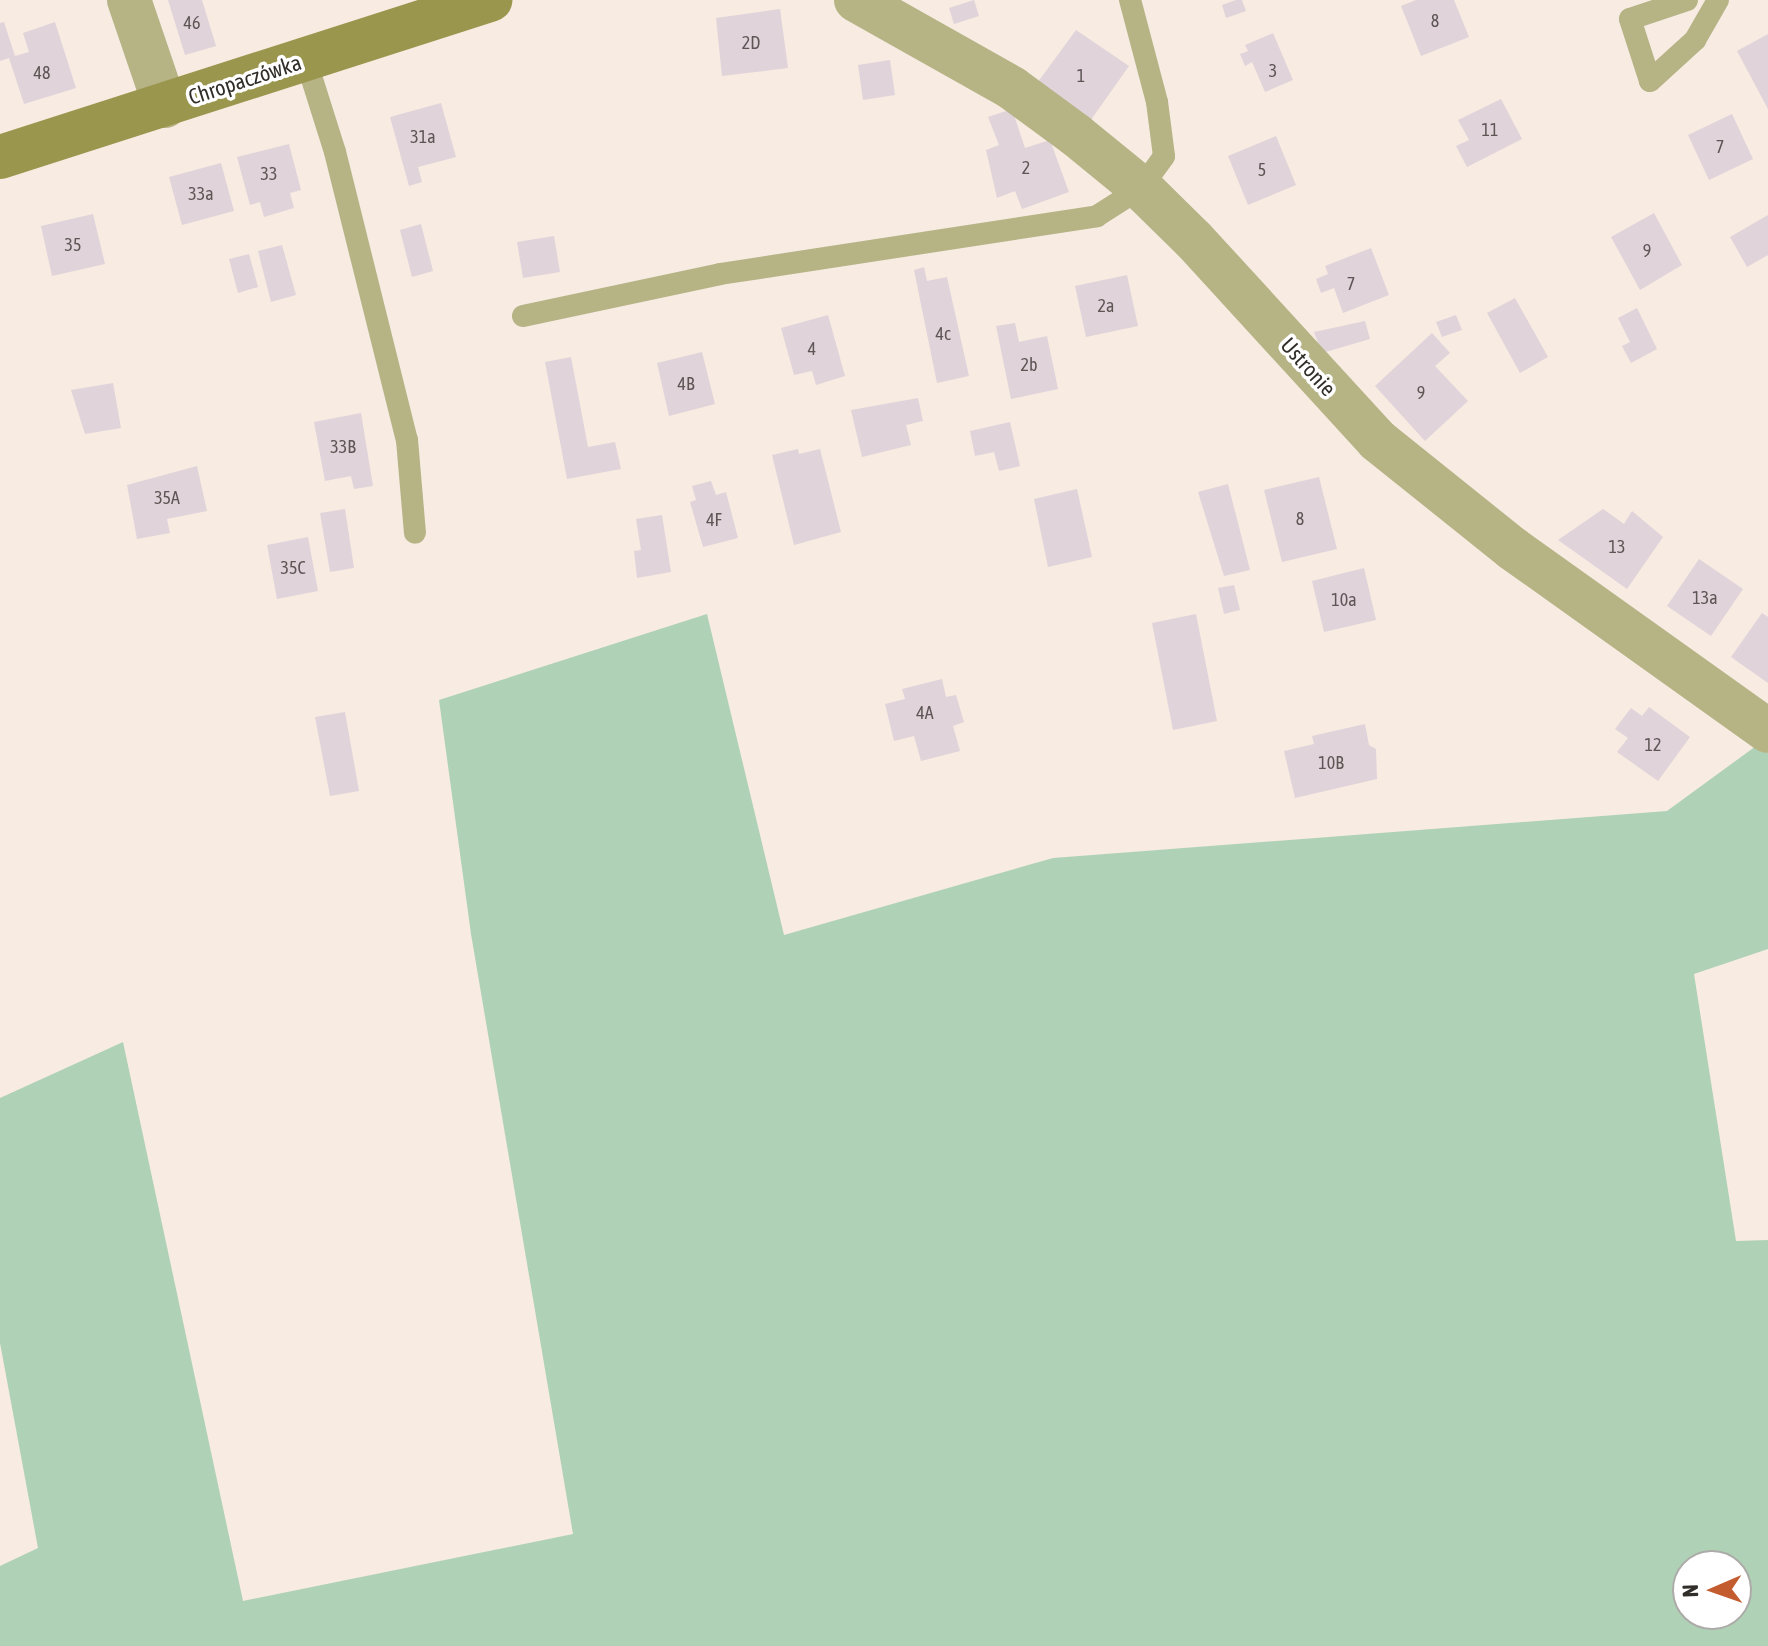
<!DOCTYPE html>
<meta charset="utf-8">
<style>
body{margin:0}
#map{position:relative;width:1768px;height:1646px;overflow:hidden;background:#f7ebe2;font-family:"Asap Condensed",sans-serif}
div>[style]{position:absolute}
.green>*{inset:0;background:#afd2b6}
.building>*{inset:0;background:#e1d3da}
.lane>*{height:22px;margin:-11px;padding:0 11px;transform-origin:11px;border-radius:11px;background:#b6b385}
.street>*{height:44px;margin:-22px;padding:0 22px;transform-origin:22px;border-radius:22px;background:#b6b385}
.secondary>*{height:44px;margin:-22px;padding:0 22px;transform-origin:22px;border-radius:22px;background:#9b964d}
span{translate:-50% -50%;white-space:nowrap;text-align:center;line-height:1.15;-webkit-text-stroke:7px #fff;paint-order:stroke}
.number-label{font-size:18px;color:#5d5655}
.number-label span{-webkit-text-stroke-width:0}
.street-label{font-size:22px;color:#312d29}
.north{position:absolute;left:1672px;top:1550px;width:80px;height:80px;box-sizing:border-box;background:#fff;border:2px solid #adaba9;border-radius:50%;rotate:268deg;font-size:22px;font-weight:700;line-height:32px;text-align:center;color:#312d29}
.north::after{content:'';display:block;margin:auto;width:28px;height:36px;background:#c35d2f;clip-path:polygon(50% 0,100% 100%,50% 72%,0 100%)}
</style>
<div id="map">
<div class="green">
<div style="clip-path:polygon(evenodd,707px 614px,784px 935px,1053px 858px,1667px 811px,1756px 746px,1768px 753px,1768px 949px,1694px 974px,1736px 1241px,1768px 1240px,1768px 1646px,0 1646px,0 1566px,38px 1548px,0 1343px,0 1098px,123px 1042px,243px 1601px,573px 1534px,471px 934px,439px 700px,707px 614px,1688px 1566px,1736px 1566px,1736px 1614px,1688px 1614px,1688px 1566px)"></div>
</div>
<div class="building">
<div style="clip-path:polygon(168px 0,202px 0,216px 46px,185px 55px)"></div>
<div style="clip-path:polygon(974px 0,979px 16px,954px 24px,949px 8px)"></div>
<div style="clip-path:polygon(1236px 0,1242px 0,1246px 11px,1226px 18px,1222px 5px)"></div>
<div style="clip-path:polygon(1416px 0,1454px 0,1469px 37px,1421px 56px,1401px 6px)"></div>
<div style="clip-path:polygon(780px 9px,788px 68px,722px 76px,716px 18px)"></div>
<div style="clip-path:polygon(4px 22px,15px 56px,29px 52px,23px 33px,55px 22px,76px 88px,24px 104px,9px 58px,0 61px,0 23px)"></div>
<div style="clip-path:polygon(1076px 30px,1129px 66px,1088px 124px,1035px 86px)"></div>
<div style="clip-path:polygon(1273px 33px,1293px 80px,1265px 92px,1252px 62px,1245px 66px,1240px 54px,1248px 51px,1245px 45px)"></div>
<div style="clip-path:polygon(1768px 34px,1768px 109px,1737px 51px)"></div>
<div style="clip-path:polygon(890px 60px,895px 95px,863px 100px,858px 65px)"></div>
<div style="clip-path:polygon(1501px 99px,1522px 139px,1467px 167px,1456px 146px,1469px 140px,1458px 120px)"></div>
<div style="clip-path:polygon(441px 103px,456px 157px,418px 167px,422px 182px,409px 186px,390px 117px)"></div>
<div style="clip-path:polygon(1012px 109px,1025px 148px,1050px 140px,1069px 192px,1022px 209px,1015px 191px,997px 198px,986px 150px,999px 145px,988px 117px)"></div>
<div style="clip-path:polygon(1732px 114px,1753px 159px,1709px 180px,1688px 135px)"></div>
<div style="clip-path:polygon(1276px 136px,1296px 185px,1248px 205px,1228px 156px)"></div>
<div style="clip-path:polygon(289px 144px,301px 190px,290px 193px,294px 208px,264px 217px,260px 202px,250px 205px,237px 157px)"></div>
<div style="clip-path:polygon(221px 163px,234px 211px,182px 225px,169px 177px)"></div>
<div style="clip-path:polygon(1654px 213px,1682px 265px,1640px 290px,1611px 237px)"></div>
<div style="clip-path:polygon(93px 214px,105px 264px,52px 276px,41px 226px)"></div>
<div style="clip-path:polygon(1768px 215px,1768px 255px,1747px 267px,1730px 237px)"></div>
<div style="clip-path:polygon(421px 224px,433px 271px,412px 277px,400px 230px)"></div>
<div style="clip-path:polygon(554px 236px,560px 272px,523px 278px,517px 242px)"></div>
<div style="clip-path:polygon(282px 245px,296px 295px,271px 302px,258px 251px)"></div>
<div style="clip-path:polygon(1371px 248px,1389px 295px,1343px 313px,1334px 288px,1321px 293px,1316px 279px,1328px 274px,1325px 266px)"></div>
<div style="clip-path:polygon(249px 254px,258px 287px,238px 293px,229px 259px)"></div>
<div style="clip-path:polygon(924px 267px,927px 281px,947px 277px,969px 376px,937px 383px,914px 270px)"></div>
<div style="clip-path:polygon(1127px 275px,1138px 326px,1086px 337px,1075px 286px)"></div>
<div style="clip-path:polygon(1515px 298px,1548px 357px,1520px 373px,1487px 313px)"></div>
<div style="clip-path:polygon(1637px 308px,1657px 349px,1631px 363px,1622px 346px,1630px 342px,1618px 318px)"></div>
<div style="clip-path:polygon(828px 315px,845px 376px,816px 385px,812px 371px,794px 375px,781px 328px)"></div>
<div style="clip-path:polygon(1456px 315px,1462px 330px,1442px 337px,1436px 322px)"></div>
<div style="clip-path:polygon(1365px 321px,1370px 339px,1322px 353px,1314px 332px)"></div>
<div style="clip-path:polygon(1015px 323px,1019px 342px,1047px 336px,1058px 389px,1011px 399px,996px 326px)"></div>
<div style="clip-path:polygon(1432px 333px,1450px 353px,1435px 366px,1468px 401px,1425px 441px,1375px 386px)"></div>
<div style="clip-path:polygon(702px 352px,715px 404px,669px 416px,657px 363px)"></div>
<div style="clip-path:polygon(571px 357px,588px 447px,615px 442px,621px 469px,567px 479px,545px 362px)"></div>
<div style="clip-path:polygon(113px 383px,121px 428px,85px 434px,71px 390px)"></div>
<div style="clip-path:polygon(918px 398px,923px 421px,906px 425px,911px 445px,862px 457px,851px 410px)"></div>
<div style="clip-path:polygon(361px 413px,373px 486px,354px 489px,351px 476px,325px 481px,314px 422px)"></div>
<div style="clip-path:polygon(1010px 422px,1020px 466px,999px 471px,994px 452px,975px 456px,970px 431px)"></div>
<div style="clip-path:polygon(798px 449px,799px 454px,820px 449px,841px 532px,794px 545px,772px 455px)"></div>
<div style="clip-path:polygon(197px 466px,207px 511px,167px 519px,170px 533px,137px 539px,127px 485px)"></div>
<div style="clip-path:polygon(1319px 477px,1337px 549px,1282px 562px,1264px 490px)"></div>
<div style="clip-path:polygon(711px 481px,716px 495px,726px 492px,738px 538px,703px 547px,690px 502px,696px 500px,692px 486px)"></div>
<div style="clip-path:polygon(1228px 484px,1250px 570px,1224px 576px,1198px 492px)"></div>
<div style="clip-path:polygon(1077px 489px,1092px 557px,1048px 567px,1034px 499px)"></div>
<div style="clip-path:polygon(345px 509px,354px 568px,330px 572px,320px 513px)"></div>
<div style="clip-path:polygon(1603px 509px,1624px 524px,1632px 511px,1663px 537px,1627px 589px,1558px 540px)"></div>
<div style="clip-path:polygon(662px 515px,671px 572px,637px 578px,634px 551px,641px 550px,636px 519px)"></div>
<div style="clip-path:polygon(308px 537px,318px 591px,277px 599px,267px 545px)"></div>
<div style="clip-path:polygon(1699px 559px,1743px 589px,1711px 636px,1667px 606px)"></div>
<div style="clip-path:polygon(1364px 568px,1376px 620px,1324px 632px,1312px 581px)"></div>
<div style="clip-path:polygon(1234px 585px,1240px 610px,1224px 614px,1218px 588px)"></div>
<div style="clip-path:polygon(1762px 613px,1768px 617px,1768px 683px,1731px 657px)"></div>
<div style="clip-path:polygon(1196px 614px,1217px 721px,1173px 730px,1152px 623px)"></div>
<div style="clip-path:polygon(942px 679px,946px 697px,956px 695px,964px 722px,953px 726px,960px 751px,921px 761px,914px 736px,894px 741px,885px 704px,905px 699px,902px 689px)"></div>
<div style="clip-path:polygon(1649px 707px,1690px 737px,1658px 781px,1617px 752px,1628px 738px,1615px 729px,1631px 708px,1642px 716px)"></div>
<div style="clip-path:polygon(345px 712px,359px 791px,330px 796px,315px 717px)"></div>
<div style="clip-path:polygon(1365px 724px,1369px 745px,1376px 749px,1377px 779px,1295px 798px,1284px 751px,1314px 744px,1312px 736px)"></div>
</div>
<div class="lane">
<div style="left:1687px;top:0;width:60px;rotate:161.6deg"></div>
<div style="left:1630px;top:19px;width:65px;rotate:72.1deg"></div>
<div style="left:1650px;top:81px;width:61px;rotate:-42.3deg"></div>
<div style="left:1695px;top:40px;width:46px;rotate:-60.1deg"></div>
<div style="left:306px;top:60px;width:96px;rotate:72.5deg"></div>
<div style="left:335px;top:152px;width:297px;rotate:76deg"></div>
<div style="left:407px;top:440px;width:93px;rotate:85.1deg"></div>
<div style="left:523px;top:316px;width:201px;rotate:-12deg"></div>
<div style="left:720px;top:274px;width:381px;rotate:-8.7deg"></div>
<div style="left:1097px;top:216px;width:52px;rotate:-32.5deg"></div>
<div style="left:1141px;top:188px;width:39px;rotate:-54deg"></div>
<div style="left:1164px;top:156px;width:54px;rotate:-97.4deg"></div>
<div style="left:1157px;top:102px;width:106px;rotate:-104.8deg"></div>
</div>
<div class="street">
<div style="left:129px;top:0;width:112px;rotate:71.2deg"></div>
<div style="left:856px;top:0;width:179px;rotate:29.4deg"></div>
<div style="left:1012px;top:88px;width:79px;rotate:36.3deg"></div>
<div style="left:1076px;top:135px;width:84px;rotate:39.2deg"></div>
<div style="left:1141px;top:188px;width:74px;rotate:44.5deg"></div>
<div style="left:1194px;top:240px;width:271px;rotate:47.5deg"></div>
<div style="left:1377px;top:440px;width:174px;rotate:38.7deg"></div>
<div style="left:1513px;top:549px;width:313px;rotate:35.5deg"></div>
</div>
<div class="secondary">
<div style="left:0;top:157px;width:515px;rotate:-17.77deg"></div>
</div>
<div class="number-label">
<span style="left:1435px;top:21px">8</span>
<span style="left:192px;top:23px">46</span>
<span style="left:751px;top:43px">2D</span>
<span style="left:1273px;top:71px">3</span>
<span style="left:42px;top:73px">48</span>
<span style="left:1081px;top:76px">1</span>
<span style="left:1490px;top:130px">11</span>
<span style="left:423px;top:137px">31a</span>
<span style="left:1720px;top:147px">7</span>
<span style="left:1026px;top:168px">2</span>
<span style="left:1262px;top:170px">5</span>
<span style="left:269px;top:174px">33</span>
<span style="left:201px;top:194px">33a</span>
<span style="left:73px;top:245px">35</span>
<span style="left:1647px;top:251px">9</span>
<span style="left:1351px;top:284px">7</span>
<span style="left:1106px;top:306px">2a</span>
<span style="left:943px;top:334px">4c</span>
<span style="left:812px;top:349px">4</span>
<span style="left:1029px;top:365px">2b</span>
<span style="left:686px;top:384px">4B</span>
<span style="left:1421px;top:393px">9</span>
<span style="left:343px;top:447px">33B</span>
<span style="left:167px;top:498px">35A</span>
<span style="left:1300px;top:519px">8</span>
<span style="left:714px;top:520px">4F</span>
<span style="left:1617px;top:547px">13</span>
<span style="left:293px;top:568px">35C</span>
<span style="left:1705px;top:598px">13a</span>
<span style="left:1344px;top:600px">10a</span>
<span style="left:925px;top:713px">4A</span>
<span style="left:1653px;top:745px">12</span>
<span style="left:1331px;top:763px">10B</span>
</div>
<div class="street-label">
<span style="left:245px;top:80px;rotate:-18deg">Chropaczówka</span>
<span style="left:1308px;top:367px;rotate:48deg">Ustronie</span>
</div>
<div class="north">N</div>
</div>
